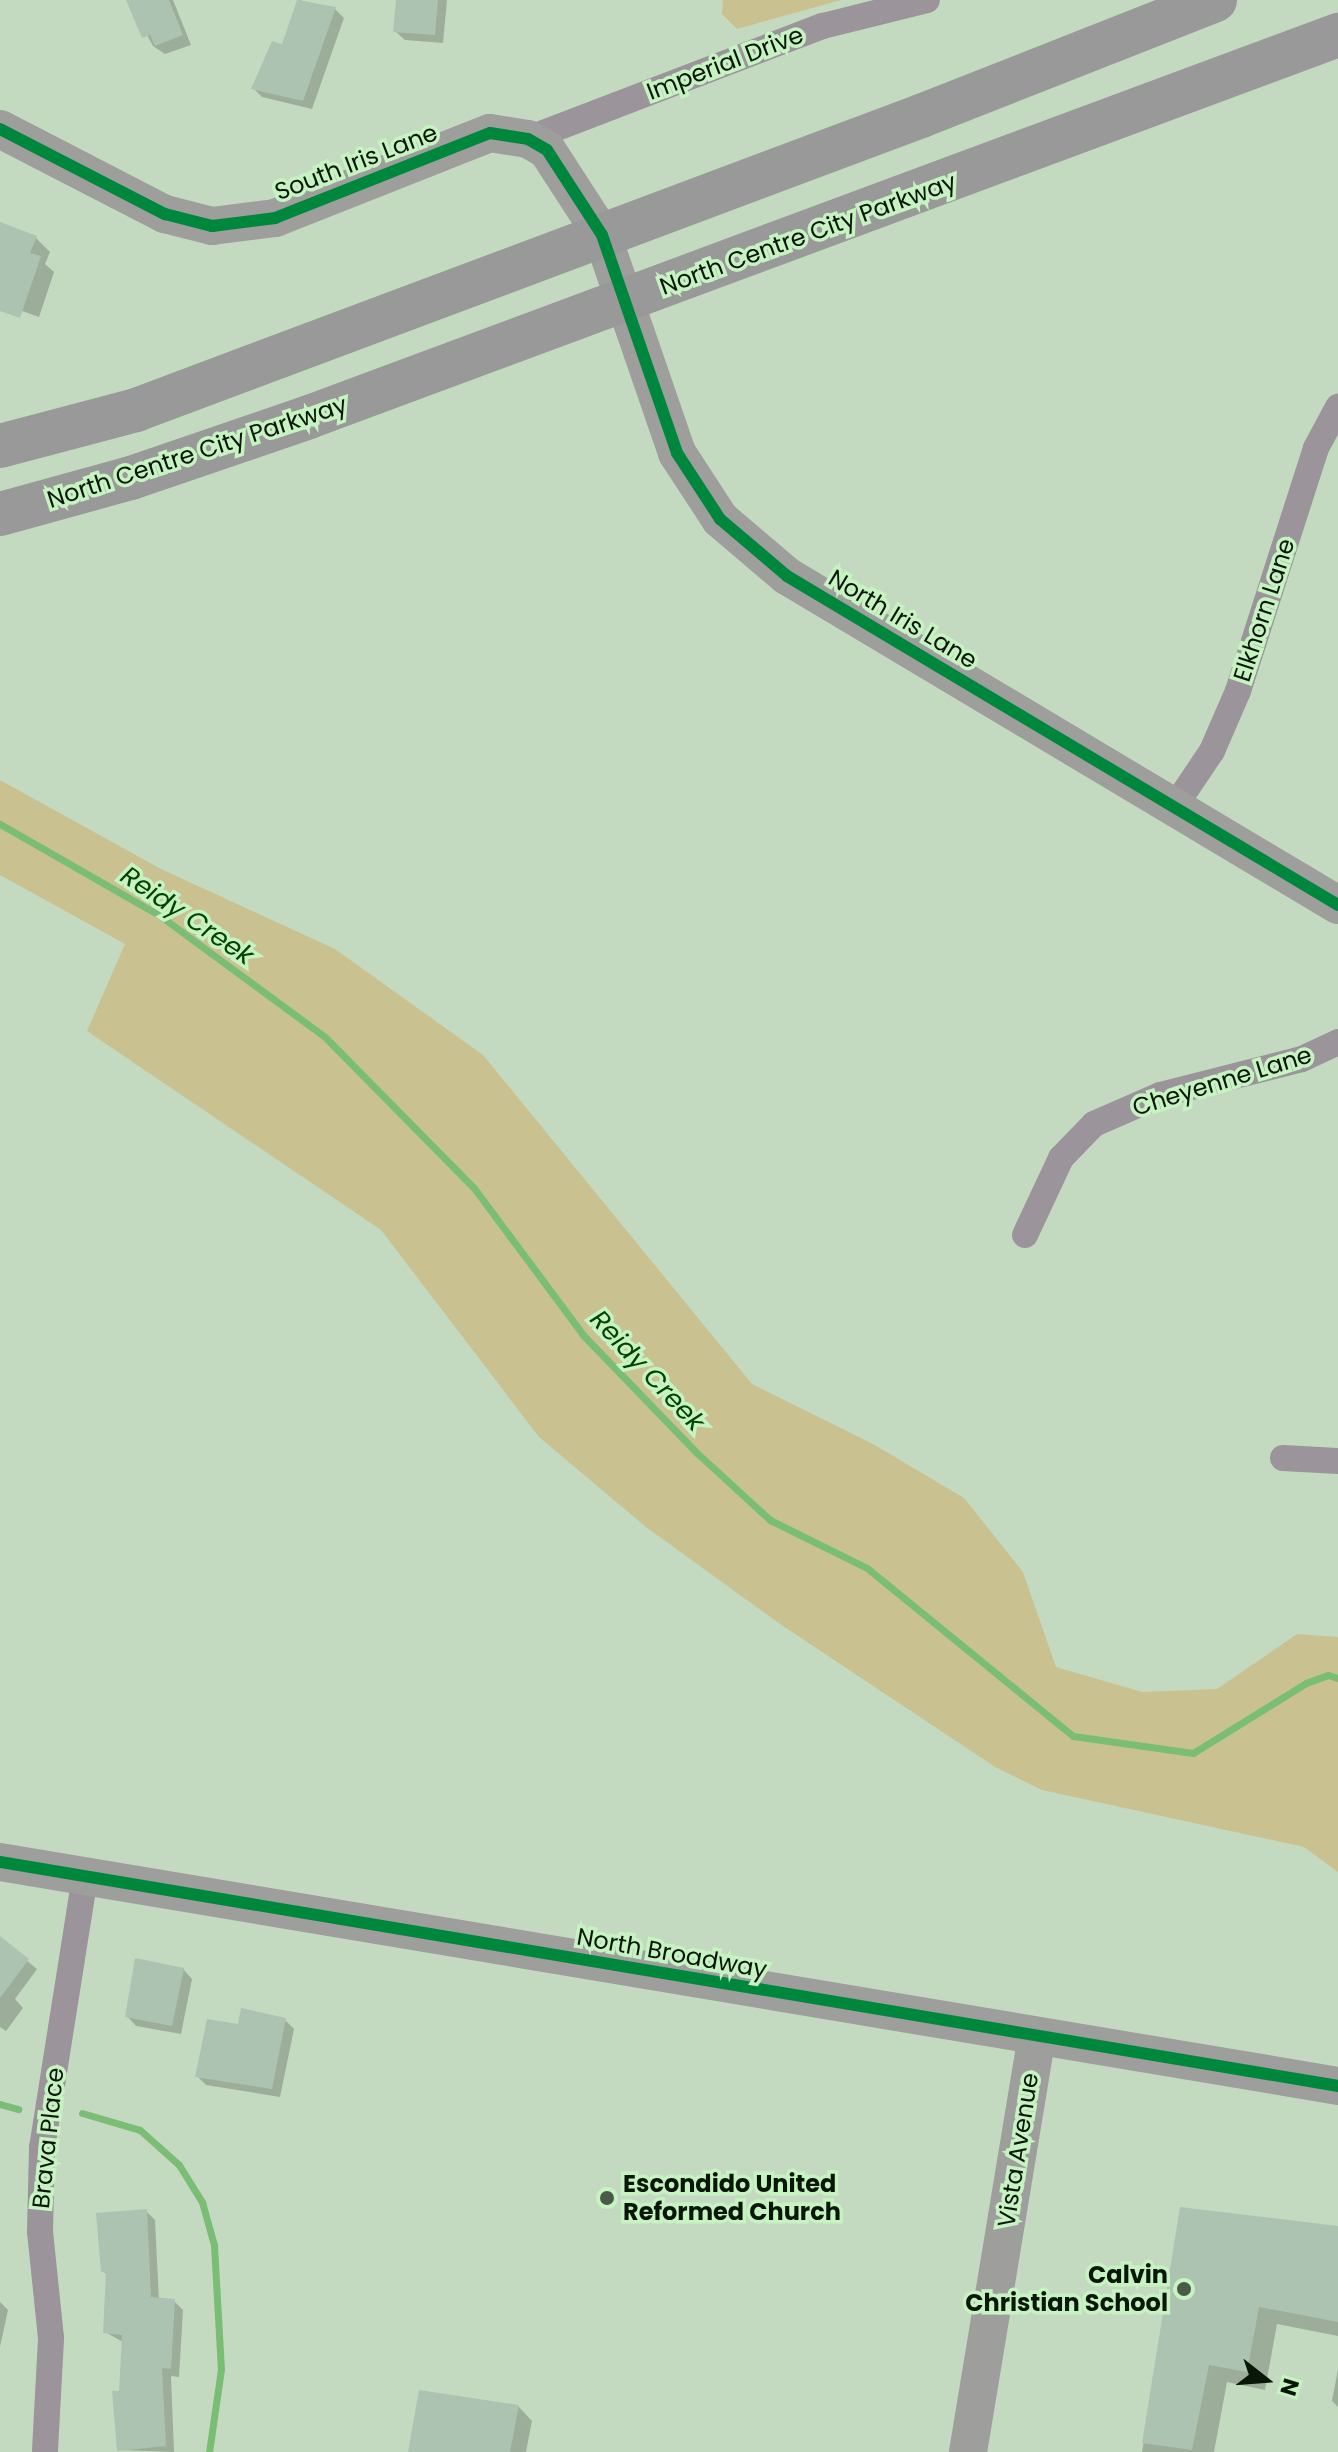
<!DOCTYPE html>
<style>
body{margin:0}
#map{position:relative;width:1338px;height:2452px;overflow:hidden;background:#c3dac0;font-family:Poppins,sans-serif}
div>[style]{position:absolute}
.green>*{inset:0;background:#cac191}
.shadow>*{inset:0;background:#0003}
.stream>*{height:7px;margin:-3.5px;padding:0 3.5px;transform-origin:3.5px;border-radius:3.5px;background:#7abd74}
.building>*{inset:0;background:#acc3b1}
.street>*{height:26px;margin:-13px;padding:0 13px;transform-origin:13px;border-radius:13px;background:#9b949b}
.secondary>*{height:38px;margin:-19px;padding:0 19px;transform-origin:19px;border-radius:19px;background:#9e9e9d}
.highway>*{height:44px;margin:-22px;padding:0 22px;transform-origin:22px;border-radius:22px;background:#989998}
.cycleway>*{height:12px;margin:-6px;padding:0 6px;transform-origin:6px;border-radius:6px;background:#00873e}
.dots>*{width:22px;height:22px;translate:-50% -50%;box-sizing:border-box;border:4px solid #c7f2c2;border-radius:50%}
span{translate:-50% -50%;white-space:nowrap;text-align:center;line-height:1.15;-webkit-text-stroke:7px #c7f2c2;paint-order:stroke}
.street-label{font-size:24px;color:#081707}
.poi-label{font-size:24px;color:#081707;font-weight:700}
.left{translate:0 -50%;text-align:left}
.right{translate:-100% -50%;text-align:right}
.water-label{font-size:26px;color:#024301;font-style:italic}
.north{position:absolute;left:1226px;top:2340px;width:80px;height:80px;-webkit-text-stroke:6px #c7f2c2;paint-order:stroke;rotate:107deg;font-size:22px;font-weight:700;line-height:32px;text-align:center;color:#081707}
.north::after{content:'';display:block;margin:auto;width:28px;height:36px;background:#081707;clip-path:polygon(50% 0,100% 100%,50% 72%,0 100%)}
</style>
<div id="map">
<div class="green">
<div style="clip-path:polygon(723px 0,841px 0,737px 29px,722px 14px)"></div>
<div style="clip-path:polygon(0 780px,161px 869px,335px 949px,483px 1055px,752px 1384px,873px 1444px,964px 1498px,1023px 1572px,1056px 1667px,1142px 1692px,1217px 1689px,1297px 1634px,1338px 1637px,1338px 1872px,1304px 1847px,1042px 1790px,995px 1767px,780px 1624px,646px 1527px,539px 1437px,381px 1230px,87px 1031px,125px 944px,0 875px)"></div>
</div>
<div class="shadow">
<div style="clip-path:polygon(128px 0,173px 0,191px 45px,165px 54px,153px 46px)"></div>
<div style="clip-path:polygon(299px 0,335px 9px,344px 18px,312px 109px,262px 97px,253px 88px,283px 47px)"></div>
<div style="clip-path:polygon(398px 0,447px 0,443px 43px,405px 40px,395px 31px)"></div>
<div style="clip-path:polygon(0 224px,36px 238px,50px 252px,45px 264px,54px 272px,39px 317px,0 303px)"></div>
<div style="clip-path:polygon(0 1939px,37px 1969px,15px 1999px,23px 2008px,6px 2031px,0 2027px)"></div>
<div style="clip-path:polygon(183px 1969px,192px 1979px,181px 2034px,136px 2026px,127px 2016px)"></div>
<div style="clip-path:polygon(285px 2020px,294px 2029px,280px 2097px,206px 2085px,197px 2076px,239px 2027px)"></div>
<div style="clip-path:polygon(1182px 2210px,1338px 2228px,1338px 2336px,1277px 2324px,1265px 2390px,1227px 2382px,1214px 2452px,1142px 2452px)"></div>
<div style="clip-path:polygon(146px 2211px,155px 2220px,159px 2300px,174px 2301px,183px 2310px,179px 2377px,171px 2376px,174px 2452px,119px 2450px,123px 2342px,105px 2332px,108px 2276px,103px 2271px)"></div>
<div style="clip-path:polygon(0 2302px,8px 2310px,0 2347px)"></div>
<div style="clip-path:polygon(1338px 2369px,1338px 2407px,1332px 2401px)"></div>
<div style="clip-path:polygon(518px 2406px,532px 2421px,526px 2452px,411px 2452px)"></div>
</div>
<div class="stream">
<div style="left:0;top:824px;width:183px;rotate:29.8deg"></div>
<div style="left:159px;top:915px;width:206px;rotate:36.3deg"></div>
<div style="left:325px;top:1037px;width:212px;rotate:45.4deg"></div>
<div style="left:474px;top:1188px;width:183px;rotate:53.4deg"></div>
<div style="left:583px;top:1335px;width:164px;rotate:46deg"></div>
<div style="left:697px;top:1453px;width:99px;rotate:42.5deg"></div>
<div style="left:770px;top:1520px;width:108px;rotate:26.3deg"></div>
<div style="left:867px;top:1568px;width:266px;rotate:39.2deg"></div>
<div style="left:1073px;top:1736px;width:121px;rotate:8.1deg"></div>
<div style="left:1193px;top:1753px;width:133px;rotate:-31.8deg"></div>
<div style="left:1306px;top:1683px;width:23px;rotate:-20deg"></div>
<div style="left:1328px;top:1675px;width:10px;rotate:17deg"></div>
<div style="left:0;top:2104px;width:19px;rotate:16deg"></div>
<div style="left:82px;top:2113px;width:60px;rotate:16.3deg"></div>
<div style="left:140px;top:2130px;width:52px;rotate:41.9deg"></div>
<div style="left:179px;top:2165px;width:44px;rotate:58.1deg"></div>
<div style="left:202px;top:2202px;width:45px;rotate:74.4deg"></div>
<div style="left:214px;top:2245px;width:124px;rotate:86.8deg"></div>
<div style="left:221px;top:2369px;width:84px;rotate:98.2deg"></div>
</div>
<div class="building">
<div style="clip-path:polygon(126px 0,169px 0,183px 35px,155px 46px,150px 35px,142px 38px)"></div>
<div style="clip-path:polygon(297px 0,336px 7px,303px 101px,251px 89px,272px 41px,282px 44px)"></div>
<div style="clip-path:polygon(396px 0,438px 0,435px 35px,393px 32px)"></div>
<div style="clip-path:polygon(0 222px,37px 236px,30px 253px,41px 256px,20px 318px,0 311px)"></div>
<div style="clip-path:polygon(0 1936px,29px 1959px,0 1998px)"></div>
<div style="clip-path:polygon(135px 1958px,184px 1968px,172px 2026px,125px 2017px)"></div>
<div style="clip-path:polygon(241px 2008px,286px 2018px,272px 2089px,195px 2077px,207px 2019px,238px 2024px)"></div>
<div style="clip-path:polygon(1180px 2207px,1338px 2226px,1338px 2322px,1259px 2307px,1247px 2372px,1209px 2365px,1192px 2450px,1142px 2443px)"></div>
<div style="clip-path:polygon(147px 2209px,151px 2297px,175px 2299px,171px 2369px,162px 2368px,166px 2446px,117px 2451px,112px 2391px,119px 2391px,122px 2335px,103px 2333px,106px 2272px,101px 2272px,96px 2213px)"></div>
<div style="clip-path:polygon(419px 2390px,519px 2405px,510px 2452px,408px 2452px)"></div>
</div>
<div class="street">
<div style="left:528px;top:139px;width:316px;rotate:-21deg"></div>
<div style="left:823px;top:26px;width:107px;rotate:-14deg"></div>
<div style="left:1175px;top:806px;width:66px;rotate:-56.1deg"></div>
<div style="left:1212px;top:751px;width:65px;rotate:-66.6deg"></div>
<div style="left:1238px;top:691px;width:255px;rotate:-72.2deg"></div>
<div style="left:1316px;top:448px;width:47px;rotate:-61.8deg"></div>
<div style="left:1025px;top:1235px;width:85px;rotate:-64.9deg"></div>
<div style="left:1061px;top:1158px;width:47px;rotate:-45.9deg"></div>
<div style="left:1094px;top:1124px;width:72px;rotate:-23.7deg"></div>
<div style="left:1160px;top:1095px;width:146px;rotate:-14.2deg"></div>
<div style="left:1302px;top:1059px;width:40px;rotate:-25deg"></div>
<div style="left:1283px;top:1458px;width:55px;rotate:3.1deg"></div>
<div style="left:45px;top:2450px;width:112px;rotate:-86.9deg"></div>
<div style="left:51px;top:2338px;width:108px;rotate:-95.9deg"></div>
<div style="left:40px;top:2231px;width:83px;rotate:-88.6deg"></div>
<div style="left:42px;top:2148px;width:276px;rotate:-81deg"></div>
</div>
<div class="secondary">
<div style="left:0;top:129px;width:186px;rotate:27.3deg"></div>
<div style="left:165px;top:214px;width:49px;rotate:14.3deg"></div>
<div style="left:212px;top:226px;width:64px;rotate:-7.2deg"></div>
<div style="left:275px;top:218px;width:231px;rotate:-21.6deg"></div>
<div style="left:490px;top:133px;width:38px;rotate:9deg"></div>
<div style="left:528px;top:139px;width:22px;rotate:30deg"></div>
<div style="left:547px;top:150px;width:101px;rotate:57.1deg"></div>
<div style="left:602px;top:235px;width:231px;rotate:71deg"></div>
<div style="left:677px;top:453px;width:79px;rotate:56.9deg"></div>
<div style="left:720px;top:519px;width:88px;rotate:40.4deg"></div>
<div style="left:787px;top:576px;width:642px;rotate:30.84deg"></div>
<div style="left:0;top:1862px;width:1357px;rotate:9.5deg"></div>
<div style="left:968px;top:2452px;width:421px;rotate:-80.6deg"></div>
</div>
<div class="highway">
<div style="left:0;top:446px;width:141px;rotate:-14.8deg"></div>
<div style="left:136px;top:410px;width:838px;rotate:-20.53deg"></div>
<div style="left:921px;top:116px;width:316px;rotate:-21.5deg"></div>
<div style="left:0;top:514px;width:136px;rotate:-15.4deg"></div>
<div style="left:131px;top:478px;width:188px;rotate:-18.9deg"></div>
<div style="left:309px;top:417px;width:1098px;rotate:-20.37deg"></div>
</div>
<div class="cycleway">
<div style="left:0;top:129px;width:186px;rotate:27.3deg"></div>
<div style="left:165px;top:214px;width:49px;rotate:14.3deg"></div>
<div style="left:212px;top:226px;width:64px;rotate:-7.2deg"></div>
<div style="left:275px;top:218px;width:231px;rotate:-21.6deg"></div>
<div style="left:490px;top:133px;width:38px;rotate:9deg"></div>
<div style="left:528px;top:139px;width:22px;rotate:30deg"></div>
<div style="left:547px;top:150px;width:101px;rotate:57.1deg"></div>
<div style="left:602px;top:235px;width:231px;rotate:71deg"></div>
<div style="left:677px;top:453px;width:79px;rotate:56.9deg"></div>
<div style="left:720px;top:519px;width:88px;rotate:40.4deg"></div>
<div style="left:787px;top:576px;width:642px;rotate:30.84deg"></div>
<div style="left:0;top:1862px;width:1357px;rotate:9.5deg"></div>
</div>
<div class="dots">
<div style="left:607px;top:2198px;background:#495b48"></div>
<div style="left:1184px;top:2289px;background:#495b48"></div>
</div>
<div class="street-label">
<span style="left:725px;top:63px;rotate:-21deg">Imperial Drive</span>
<span style="left:356px;top:162px;rotate:-21deg">South Iris Lane</span>
<span style="left:808px;top:234px;rotate:-20deg">North Centre City Parkway</span>
<span style="left:197px;top:452px;rotate:-18deg">North Centre City Parkway</span>
<span style="left:1264px;top:610px;rotate:-72deg">Elkhorn Lane</span>
<span style="left:903px;top:619px;rotate:31deg">North Iris Lane</span>
<span style="left:1222px;top:1081px;rotate:-17deg">Cheyenne Lane</span>
<span style="left:672px;top:1953px;rotate:10deg">North Broadway</span>
<span style="left:48px;top:2138px;rotate:-84deg">Brava Place</span>
<span style="left:1018px;top:2150px;rotate:-81deg">Vista Avenue</span>
</div>
<div class="poi-label">
<span class="left" style="left:623px;top:2198px">Escondido United<br>Reformed Church</span>
<span class="right" style="left:1168px;top:2289px">Calvin<br>Christian School</span>
</div>
<div class="water-label">
<span style="left:187px;top:916px;rotate:34deg">Reidy Creek</span>
<span style="left:647px;top:1371px;rotate:47deg">Reidy Creek</span>
</div>
<div class="north">N</div>
</div>
